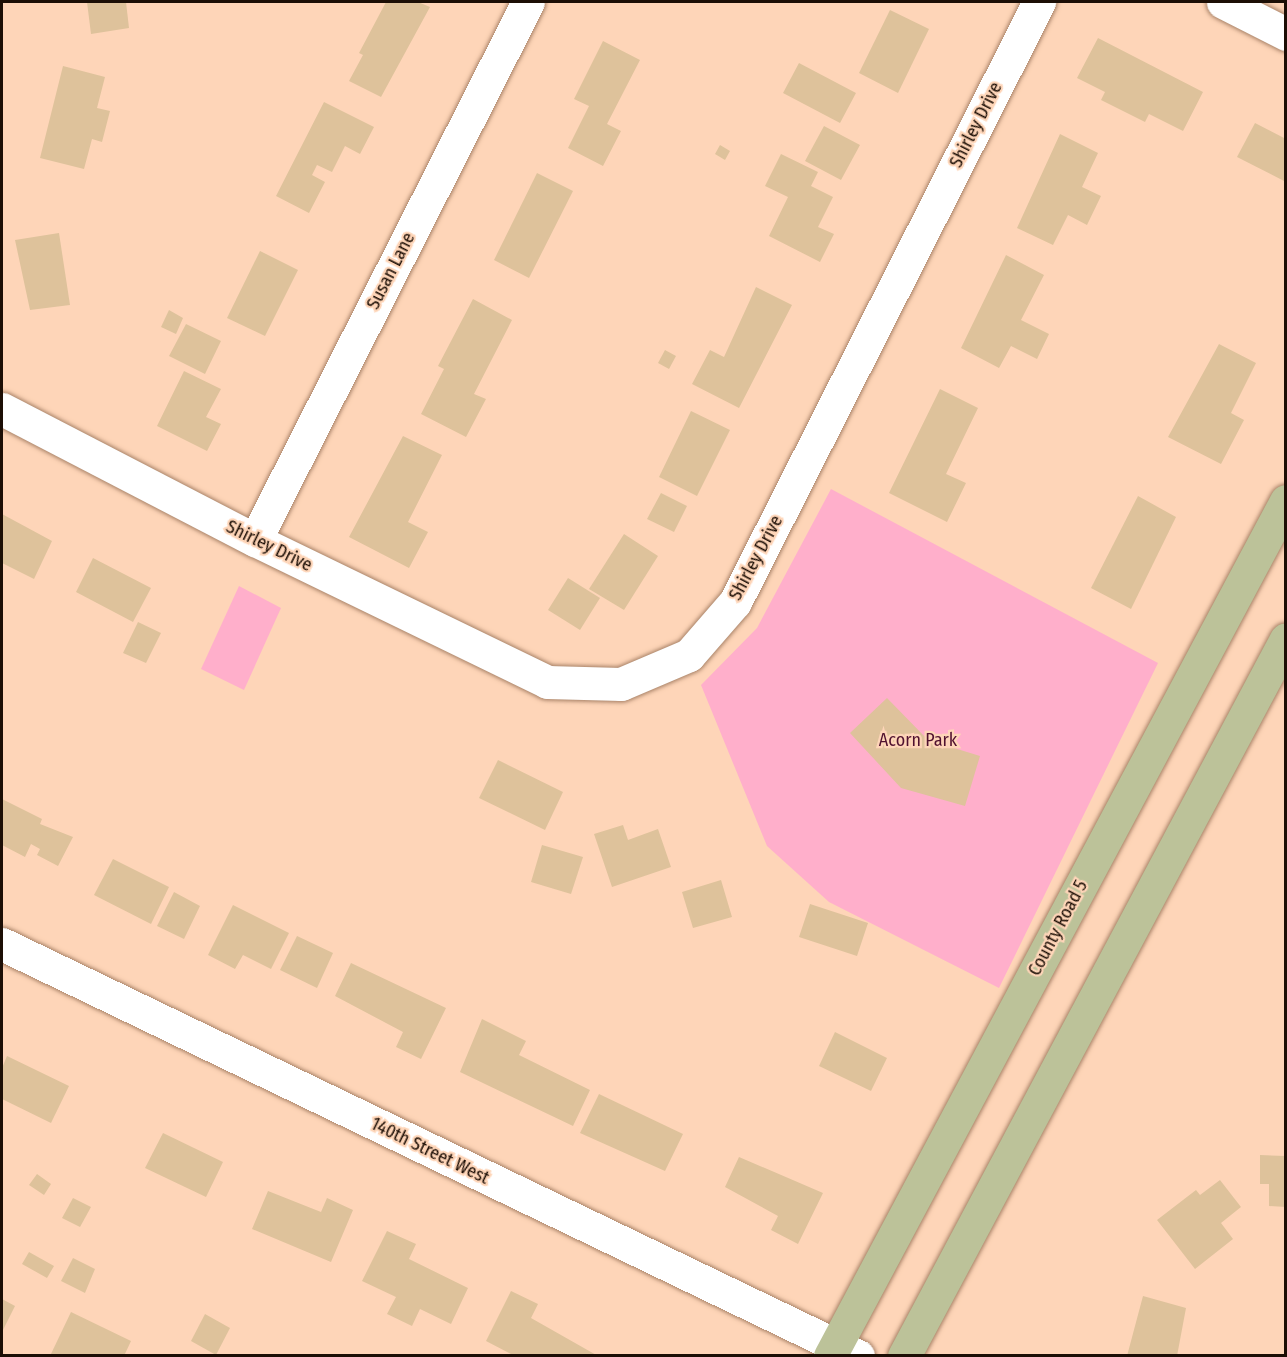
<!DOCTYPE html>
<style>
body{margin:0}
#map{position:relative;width:1287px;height:1357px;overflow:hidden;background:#fed5b8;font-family:"Fira Sans Condensed",sans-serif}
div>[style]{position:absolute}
.green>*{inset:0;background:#ffafcb}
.building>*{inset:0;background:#dec29b}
.roads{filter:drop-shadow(0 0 2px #a98368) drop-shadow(0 0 2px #a98368)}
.minor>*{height:33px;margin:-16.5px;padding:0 16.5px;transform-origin:16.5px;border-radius:16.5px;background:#fff}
.major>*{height:33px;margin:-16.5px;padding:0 16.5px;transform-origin:16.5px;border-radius:16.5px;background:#bcc299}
span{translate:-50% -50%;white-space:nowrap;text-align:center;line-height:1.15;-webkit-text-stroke:4.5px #fed5b8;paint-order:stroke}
.street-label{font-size:18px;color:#1c0e05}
.park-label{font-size:18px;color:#50112f}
.frame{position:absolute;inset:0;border:3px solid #1c0e05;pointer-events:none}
</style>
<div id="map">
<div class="green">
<div style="clip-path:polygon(831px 489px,1158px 663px,999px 988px,829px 902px,767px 846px,701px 685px,757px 628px)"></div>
<div style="clip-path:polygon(239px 586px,281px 608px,244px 690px,201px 669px)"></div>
</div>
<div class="building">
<div style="clip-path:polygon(87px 2px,126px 2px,129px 28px,91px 34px)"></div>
<div style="clip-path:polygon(386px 2px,418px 2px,430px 7px,381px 97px,349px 81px,363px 55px,359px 53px)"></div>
<div style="clip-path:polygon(890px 10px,929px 29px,898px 93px,859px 73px)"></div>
<div style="clip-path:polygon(1098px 38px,1203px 92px,1183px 131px,1149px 114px,1145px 122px,1101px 100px,1105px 92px,1077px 78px)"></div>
<div style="clip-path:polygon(603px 41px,640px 60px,607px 124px,621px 131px,603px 166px,568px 148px,589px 106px,574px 99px)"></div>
<div style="clip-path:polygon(799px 63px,856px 93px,840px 123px,783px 93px)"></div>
<div style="clip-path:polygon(63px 66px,105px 77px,97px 108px,110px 111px,102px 142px,92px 139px,84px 169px,40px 158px)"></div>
<div style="clip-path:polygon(324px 102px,374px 127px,360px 154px,345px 146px,332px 172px,317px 165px,312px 175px,325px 182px,309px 213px,276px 196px)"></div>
<div style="clip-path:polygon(1255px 123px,1286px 139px,1286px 182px,1237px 157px)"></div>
<div style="clip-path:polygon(824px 126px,860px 145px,841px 180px,805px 161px)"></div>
<div style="clip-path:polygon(1060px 134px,1098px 153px,1082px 187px,1101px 196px,1087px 225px,1068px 215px,1053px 245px,1017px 228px)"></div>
<div style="clip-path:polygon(720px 145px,730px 151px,725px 160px,715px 154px)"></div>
<div style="clip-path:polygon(781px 154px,818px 172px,811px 186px,833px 197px,818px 227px,834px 234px,820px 262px,769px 236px,788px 197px,765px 186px)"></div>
<div style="clip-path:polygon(537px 173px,573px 191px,529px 278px,494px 260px)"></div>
<div style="clip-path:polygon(59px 233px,70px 305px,30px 310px,15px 240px)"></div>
<div style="clip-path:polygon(260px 251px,298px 270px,265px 336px,227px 318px)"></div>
<div style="clip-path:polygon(1006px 255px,1044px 275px,1021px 320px,1049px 334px,1037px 359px,1011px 346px,999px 368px,961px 348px)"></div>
<div style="clip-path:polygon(756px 287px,792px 305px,739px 408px,692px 384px,710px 350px,724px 357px)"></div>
<div style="clip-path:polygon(473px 299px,512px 320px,474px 394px,486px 399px,466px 437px,421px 414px,444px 369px,438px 366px)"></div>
<div style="clip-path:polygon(169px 310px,183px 318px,176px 334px,161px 327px)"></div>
<div style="clip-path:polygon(186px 324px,221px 341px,205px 374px,169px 356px)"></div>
<div style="clip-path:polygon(1219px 344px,1256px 363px,1231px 413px,1244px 420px,1221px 464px,1168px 437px)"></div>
<div style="clip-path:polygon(665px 350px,676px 356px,669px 369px,658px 363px)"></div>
<div style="clip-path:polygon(184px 371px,221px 389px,206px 417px,221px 424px,207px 451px,157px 426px)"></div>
<div style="clip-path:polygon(940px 389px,978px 408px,946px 474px,966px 483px,947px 522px,889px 493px)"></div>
<div style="clip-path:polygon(691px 411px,730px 430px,697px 496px,659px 477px)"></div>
<div style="clip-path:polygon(403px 436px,442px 455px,408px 522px,428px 532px,409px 568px,349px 537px)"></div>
<div style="clip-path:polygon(661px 493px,687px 506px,674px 532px,647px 519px)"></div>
<div style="clip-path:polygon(1138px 496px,1176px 517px,1131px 609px,1091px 588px)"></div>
<div style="clip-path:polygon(2px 514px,52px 541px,34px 579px,2px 563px)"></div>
<div style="clip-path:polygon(624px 534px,658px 556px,624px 610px,589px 589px)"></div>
<div style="clip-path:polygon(93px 558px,151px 588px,133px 622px,76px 592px)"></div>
<div style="clip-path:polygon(568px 578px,600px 598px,580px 630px,548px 610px)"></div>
<div style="clip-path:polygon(138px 622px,161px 633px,146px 663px,123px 653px)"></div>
<div style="clip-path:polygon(887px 698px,928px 740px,980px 756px,965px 806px,901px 788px,850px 733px)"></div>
<div style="clip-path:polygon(498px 760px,563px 792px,545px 830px,479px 798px)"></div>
<div style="clip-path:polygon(2px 799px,42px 819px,40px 824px,73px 837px,58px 866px,37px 855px,40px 849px,31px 844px,25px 857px,2px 845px)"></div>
<div style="clip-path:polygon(623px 825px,628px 840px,658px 829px,671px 867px,612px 887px,594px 834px)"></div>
<div style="clip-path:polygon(542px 845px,583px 857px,571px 894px,531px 882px)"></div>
<div style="clip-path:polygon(113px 859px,169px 887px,151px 924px,94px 895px)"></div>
<div style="clip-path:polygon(721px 880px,732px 917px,693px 928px,682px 892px)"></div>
<div style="clip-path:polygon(174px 892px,200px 906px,184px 939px,157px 926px)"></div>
<div style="clip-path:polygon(810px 904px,868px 923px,857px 956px,799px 937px)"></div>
<div style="clip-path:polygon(233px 905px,289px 933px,271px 969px,243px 955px,235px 969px,208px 955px)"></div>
<div style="clip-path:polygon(297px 936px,333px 953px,317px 988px,280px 970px)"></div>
<div style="clip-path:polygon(351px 963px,446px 1008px,421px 1059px,396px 1047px,403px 1032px,335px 996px)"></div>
<div style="clip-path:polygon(482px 1019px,526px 1041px,519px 1055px,590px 1090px,573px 1126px,460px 1072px)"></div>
<div style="clip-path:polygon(835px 1032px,887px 1058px,871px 1091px,819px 1066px)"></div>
<div style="clip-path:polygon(7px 1056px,69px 1086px,51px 1123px,2px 1099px,2px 1068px)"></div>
<div style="clip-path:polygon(599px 1094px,683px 1134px,665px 1171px,580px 1133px)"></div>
<div style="clip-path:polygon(163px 1133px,223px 1162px,206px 1197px,145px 1168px)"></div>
<div style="clip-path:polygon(1260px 1155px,1286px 1156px,1286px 1207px,1269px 1206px,1269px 1184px,1260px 1184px)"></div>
<div style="clip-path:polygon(739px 1157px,823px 1193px,798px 1244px,771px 1230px,778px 1216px,725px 1187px)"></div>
<div style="clip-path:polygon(37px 1174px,51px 1184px,44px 1195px,29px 1185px)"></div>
<div style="clip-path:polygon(1220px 1180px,1241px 1207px,1221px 1223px,1233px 1239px,1195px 1269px,1157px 1220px,1196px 1190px,1200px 1195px)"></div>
<div style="clip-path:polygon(268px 1191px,321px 1212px,327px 1198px,353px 1210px,331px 1262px,252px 1229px)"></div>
<div style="clip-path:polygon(73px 1198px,91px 1207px,80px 1227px,62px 1218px)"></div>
<div style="clip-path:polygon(387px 1231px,416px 1244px,409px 1259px,468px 1288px,451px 1324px,420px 1309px,412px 1326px,387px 1314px,396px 1297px,362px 1281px)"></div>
<div style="clip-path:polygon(29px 1252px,54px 1266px,47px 1278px,22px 1264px)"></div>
<div style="clip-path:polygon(73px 1258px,95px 1269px,85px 1293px,61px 1281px)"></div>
<div style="clip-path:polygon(511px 1291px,538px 1304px,531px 1318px,598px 1356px,515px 1356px,486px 1341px)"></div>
<div style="clip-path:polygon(1143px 1296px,1186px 1308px,1177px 1356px,1127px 1356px)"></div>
<div style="clip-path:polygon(2px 1299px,15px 1306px,2px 1332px)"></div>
<div style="clip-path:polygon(71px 1312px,131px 1341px,124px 1356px,50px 1356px)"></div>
<div style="clip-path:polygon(205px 1314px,230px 1328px,216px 1355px,191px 1341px)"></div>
</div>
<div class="roads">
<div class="minor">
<div style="left:1223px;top:2px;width:71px;rotate:26.9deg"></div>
<div style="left:2px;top:409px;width:285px;rotate:27.4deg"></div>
<div style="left:255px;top:540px;width:325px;rotate:25.9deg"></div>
<div style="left:547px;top:682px;width:74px;rotate:1.5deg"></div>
<div style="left:621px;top:684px;width:74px;rotate:-23.1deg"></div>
<div style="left:689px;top:655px;width:70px;rotate:-49deg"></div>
<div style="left:735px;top:602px;width:673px;rotate:-63.13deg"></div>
<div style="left:255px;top:540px;width:603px;rotate:-63.1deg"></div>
<div style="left:2px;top:944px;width:950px;rotate:25.7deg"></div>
</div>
<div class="major">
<div style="left:830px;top:1356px;width:969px;rotate:-61.93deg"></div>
<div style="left:904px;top:1356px;width:812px;rotate:-61.95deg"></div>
</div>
</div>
<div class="street-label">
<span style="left:976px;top:125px;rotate:-63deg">Shirley Drive</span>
<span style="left:391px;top:271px;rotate:-63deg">Susan Lane</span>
<span style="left:269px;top:546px;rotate:26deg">Shirley Drive</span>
<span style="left:756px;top:558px;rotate:-62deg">Shirley Drive</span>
<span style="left:1058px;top:928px;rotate:-62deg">County Road 5</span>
<span style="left:430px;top:1151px;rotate:26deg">140th Street West</span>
</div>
<div class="park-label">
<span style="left:918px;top:740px">Acorn Park</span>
</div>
<div class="frame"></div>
</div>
